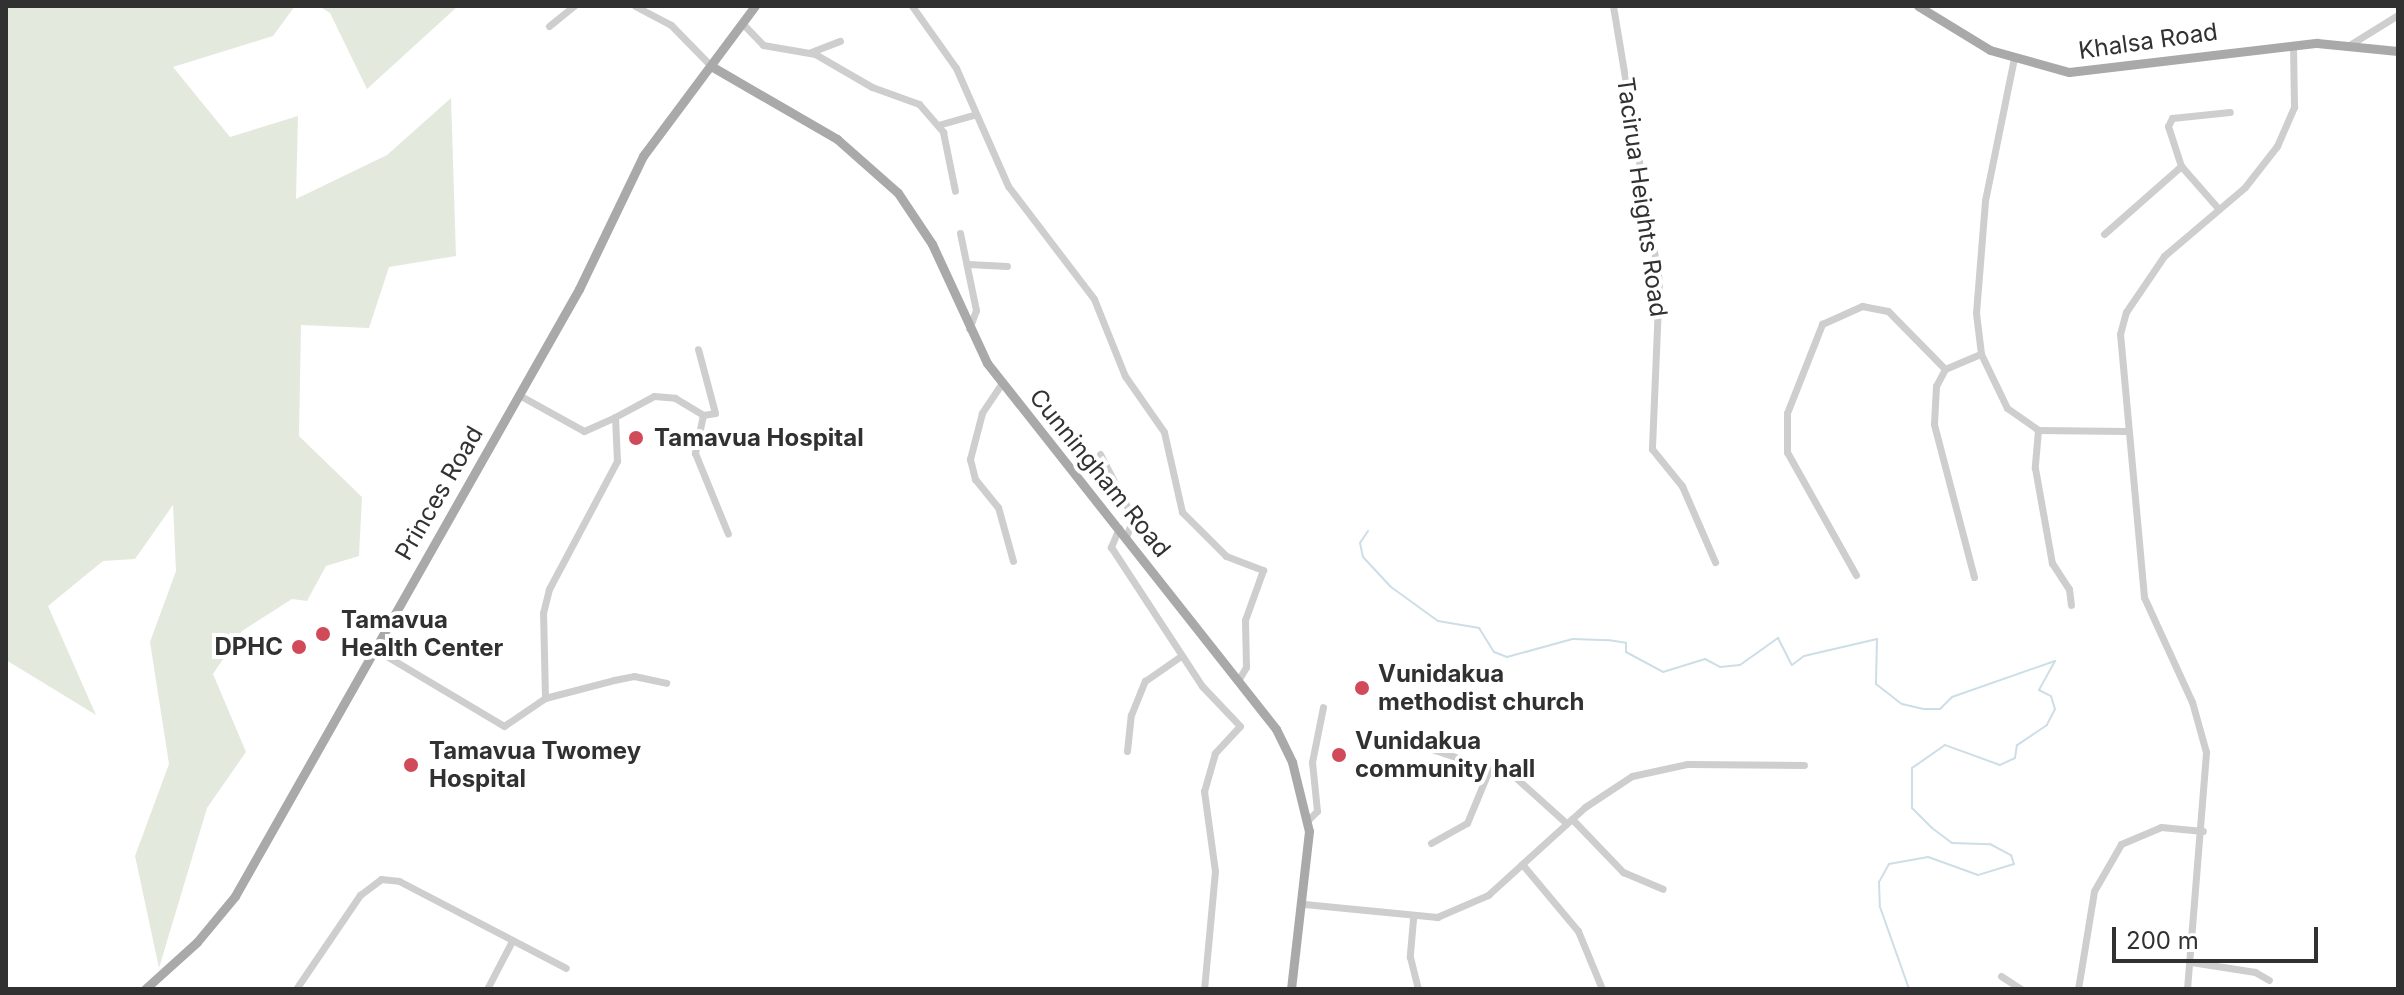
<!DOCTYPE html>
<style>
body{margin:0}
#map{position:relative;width:2404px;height:995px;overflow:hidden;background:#fff;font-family:Inter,sans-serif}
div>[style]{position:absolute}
.green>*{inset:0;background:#e4e9de}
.stream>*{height:2px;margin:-1px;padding:0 1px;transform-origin:1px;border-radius:1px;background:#cddee7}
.minor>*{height:7px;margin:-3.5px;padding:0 3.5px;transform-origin:3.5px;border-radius:3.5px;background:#cecece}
.major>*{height:9px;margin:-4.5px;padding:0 4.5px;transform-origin:4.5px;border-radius:4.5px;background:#a9a9a9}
.dots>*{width:22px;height:22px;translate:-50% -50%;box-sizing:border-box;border:4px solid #fff;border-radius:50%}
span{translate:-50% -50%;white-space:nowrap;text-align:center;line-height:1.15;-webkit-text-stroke:8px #fff;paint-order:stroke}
.street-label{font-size:24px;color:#313131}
.poi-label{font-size:24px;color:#313131;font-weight:700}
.left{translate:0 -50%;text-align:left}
.right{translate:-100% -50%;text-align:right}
.frame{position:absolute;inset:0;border:8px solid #313131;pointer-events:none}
.scale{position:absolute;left:2112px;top:927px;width:206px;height:36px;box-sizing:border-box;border:4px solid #313131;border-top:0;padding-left:10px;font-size:24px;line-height:28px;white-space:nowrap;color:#313131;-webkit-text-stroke:6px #fff;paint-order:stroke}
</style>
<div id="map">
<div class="green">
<div style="clip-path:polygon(6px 6px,295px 6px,273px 36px,173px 67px,230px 137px,298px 116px,296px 199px,387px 155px,451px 98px,456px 256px,389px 267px,369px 328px,301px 325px,299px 436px,362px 497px,359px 556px,326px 566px,307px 601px,292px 599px,242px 631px,213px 674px,246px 752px,207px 808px,159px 968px,135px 856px,169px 764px,150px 642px,176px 571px,173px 505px,135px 559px,103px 561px,48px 606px,96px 715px,6px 660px)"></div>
<div style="clip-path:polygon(319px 6px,458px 6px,367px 89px,330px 13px)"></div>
</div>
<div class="stream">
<div style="left:1368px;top:531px;width:14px;rotate:124deg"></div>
<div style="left:1360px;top:543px;width:14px;rotate:78deg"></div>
<div style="left:1363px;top:557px;width:41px;rotate:47deg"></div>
<div style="left:1391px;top:587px;width:58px;rotate:35.9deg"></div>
<div style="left:1438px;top:621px;width:42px;rotate:9.7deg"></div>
<div style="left:1479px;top:628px;width:28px;rotate:58deg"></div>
<div style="left:1494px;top:652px;width:14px;rotate:21deg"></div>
<div style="left:1507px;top:657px;width:68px;rotate:-15.3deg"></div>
<div style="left:1573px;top:639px;width:35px;rotate:2deg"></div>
<div style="left:1608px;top:640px;width:18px;rotate:9deg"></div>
<div style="left:1626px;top:643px;width:9px;rotate:90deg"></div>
<div style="left:1626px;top:652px;width:42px;rotate:28.4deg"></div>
<div style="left:1663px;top:672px;width:44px;rotate:-17.2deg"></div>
<div style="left:1705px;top:659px;width:17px;rotate:28deg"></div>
<div style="left:1720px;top:667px;width:20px;rotate:-6deg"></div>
<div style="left:1740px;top:665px;width:47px;rotate:-35.4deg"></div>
<div style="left:1778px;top:638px;width:30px;rotate:63deg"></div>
<div style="left:1792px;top:665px;width:15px;rotate:-37deg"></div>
<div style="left:1804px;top:656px;width:75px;rotate:-13.1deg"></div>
<div style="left:1877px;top:639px;width:45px;rotate:91.3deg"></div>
<div style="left:1876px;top:684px;width:33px;rotate:38deg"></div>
<div style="left:1902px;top:704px;width:23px;rotate:13deg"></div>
<div style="left:1924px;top:709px;width:16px"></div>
<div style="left:1940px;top:709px;width:17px;rotate:-45deg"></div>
<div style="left:1952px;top:697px;width:109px;rotate:-19.3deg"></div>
<div style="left:2055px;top:661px;width:33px;rotate:119deg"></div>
<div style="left:2039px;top:690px;width:13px;rotate:27deg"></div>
<div style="left:2051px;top:696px;width:14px;rotate:73deg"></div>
<div style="left:2055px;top:709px;width:18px;rotate:117deg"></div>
<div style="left:2047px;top:725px;width:36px;rotate:146deg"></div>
<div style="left:2017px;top:745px;width:13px;rotate:99deg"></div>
<div style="left:2015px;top:758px;width:17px;rotate:155deg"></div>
<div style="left:2000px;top:765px;width:59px;rotate:-160deg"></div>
<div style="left:1945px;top:745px;width:40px;rotate:145.1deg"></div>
<div style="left:1912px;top:768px;width:40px;rotate:90deg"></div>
<div style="left:1912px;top:808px;width:28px;rotate:45deg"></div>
<div style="left:1932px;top:828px;width:25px;rotate:37deg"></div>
<div style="left:1952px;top:843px;width:38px;rotate:2deg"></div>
<div style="left:1990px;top:844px;width:24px;rotate:28deg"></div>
<div style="left:2011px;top:855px;width:9px;rotate:72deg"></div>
<div style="left:2014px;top:864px;width:38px;rotate:163deg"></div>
<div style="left:1978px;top:875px;width:53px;rotate:-160.2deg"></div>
<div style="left:1928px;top:857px;width:40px;rotate:170deg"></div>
<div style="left:1889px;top:864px;width:21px;rotate:119deg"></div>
<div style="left:1879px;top:882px;width:25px;rotate:88deg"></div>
<div style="left:1880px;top:907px;width:87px;rotate:70.5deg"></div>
</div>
<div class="minor">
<div style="left:635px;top:6px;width:41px;rotate:27.8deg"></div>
<div style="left:671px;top:25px;width:57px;rotate:45.7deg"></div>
<div style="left:912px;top:6px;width:76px;rotate:54.6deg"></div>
<div style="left:956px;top:68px;width:129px;rotate:66.2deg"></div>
<div style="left:1008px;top:186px;width:142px;rotate:52.7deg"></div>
<div style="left:1094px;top:299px;width:83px;rotate:68.1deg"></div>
<div style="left:1125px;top:376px;width:68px;rotate:55.1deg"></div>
<div style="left:1164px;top:432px;width:82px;rotate:77.3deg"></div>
<div style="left:1182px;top:512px;width:62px;rotate:45deg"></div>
<div style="left:1226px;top:556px;width:40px;rotate:21deg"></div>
<div style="left:1263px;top:570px;width:53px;rotate:109.8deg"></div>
<div style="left:1245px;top:620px;width:47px;rotate:88.8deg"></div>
<div style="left:1246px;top:667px;width:14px;rotate:120deg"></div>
<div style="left:1613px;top:6px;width:278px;rotate:80.5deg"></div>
<div style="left:1659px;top:280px;width:169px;rotate:92.4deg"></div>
<div style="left:1652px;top:449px;width:48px;rotate:51deg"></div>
<div style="left:1682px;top:486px;width:83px;rotate:66.5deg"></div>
<div style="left:742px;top:23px;width:30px;rotate:46deg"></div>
<div style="left:763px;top:45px;width:53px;rotate:9.8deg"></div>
<div style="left:815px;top:54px;width:66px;rotate:30.1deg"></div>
<div style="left:872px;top:87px;width:50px;rotate:19.9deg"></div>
<div style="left:919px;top:104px;width:37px;rotate:49deg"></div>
<div style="left:943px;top:132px;width:60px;rotate:78.5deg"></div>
<div style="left:549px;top:26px;width:32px;rotate:-39deg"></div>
<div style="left:2351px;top:44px;width:55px;rotate:-31.7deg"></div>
<div style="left:811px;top:52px;width:31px;rotate:-21deg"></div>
<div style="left:2014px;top:58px;width:146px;rotate:101.5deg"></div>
<div style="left:1985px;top:201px;width:112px;rotate:94.6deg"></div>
<div style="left:1976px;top:313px;width:41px;rotate:83deg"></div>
<div style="left:1981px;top:354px;width:60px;rotate:64.3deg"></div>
<div style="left:2007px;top:408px;width:38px;rotate:35deg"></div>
<div style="left:2038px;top:430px;width:88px;rotate:0.7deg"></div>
<div style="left:938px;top:125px;width:37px;rotate:-16deg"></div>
<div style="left:2217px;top:207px;width:55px;rotate:-131.3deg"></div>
<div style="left:2181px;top:166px;width:42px;rotate:-108deg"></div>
<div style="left:2168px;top:126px;width:9px;rotate:-63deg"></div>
<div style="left:2172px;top:118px;width:58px;rotate:-5.9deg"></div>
<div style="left:960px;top:233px;width:79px;rotate:78.3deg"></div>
<div style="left:976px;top:310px;width:20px;rotate:110deg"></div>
<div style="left:2104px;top:234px;width:103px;rotate:-41.4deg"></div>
<div style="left:968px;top:264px;width:39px;rotate:3deg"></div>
<div style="left:1002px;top:383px;width:36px;rotate:124deg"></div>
<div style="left:982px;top:413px;width:48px;rotate:104.6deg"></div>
<div style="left:970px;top:459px;width:21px;rotate:76deg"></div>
<div style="left:975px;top:479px;width:36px;rotate:51deg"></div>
<div style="left:998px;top:507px;width:56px;rotate:74.5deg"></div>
<div style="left:519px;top:395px;width:74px;rotate:29deg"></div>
<div style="left:584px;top:431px;width:34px;rotate:-24deg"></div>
<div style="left:703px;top:415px;width:39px;rotate:102deg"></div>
<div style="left:695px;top:453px;width:87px;rotate:67.8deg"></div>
<div style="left:2038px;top:430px;width:38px;rotate:95deg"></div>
<div style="left:2035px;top:468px;width:97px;rotate:79.9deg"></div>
<div style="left:2052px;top:563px;width:31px;rotate:57deg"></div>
<div style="left:2069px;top:589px;width:16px;rotate:83deg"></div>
<div style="left:1100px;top:454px;width:72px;rotate:62.7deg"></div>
<div style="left:1133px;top:518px;width:20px;rotate:110deg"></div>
<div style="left:1119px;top:528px;width:21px;rotate:113deg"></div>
<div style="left:1111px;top:547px;width:166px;rotate:56.8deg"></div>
<div style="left:1202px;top:686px;width:55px;rotate:46.5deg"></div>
<div style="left:1240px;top:726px;width:37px;rotate:133deg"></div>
<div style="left:1215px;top:753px;width:40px;rotate:106deg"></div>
<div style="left:1204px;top:791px;width:81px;rotate:82.2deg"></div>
<div style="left:1215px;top:871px;width:119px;rotate:95.3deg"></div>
<div style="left:1856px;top:575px;width:141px;rotate:-119.3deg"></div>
<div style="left:1787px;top:452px;width:39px;rotate:-90deg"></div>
<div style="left:1787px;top:413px;width:96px;rotate:-68.5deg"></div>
<div style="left:1822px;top:324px;width:44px;rotate:-24.2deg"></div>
<div style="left:1862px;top:306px;width:26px;rotate:11deg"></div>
<div style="left:1888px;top:311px;width:81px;rotate:45.5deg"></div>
<div style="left:1974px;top:577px;width:158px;rotate:-104.7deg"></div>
<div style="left:1934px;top:424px;width:38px;rotate:-87deg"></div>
<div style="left:1936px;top:386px;width:19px;rotate:-62deg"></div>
<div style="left:1945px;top:369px;width:39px;rotate:-23deg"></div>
<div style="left:373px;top:648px;width:152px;rotate:30.8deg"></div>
<div style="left:504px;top:726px;width:50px;rotate:-34.3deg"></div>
<div style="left:545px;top:698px;width:71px;rotate:-14.6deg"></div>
<div style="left:614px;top:680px;width:20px;rotate:-11deg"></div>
<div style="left:634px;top:676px;width:33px;rotate:12deg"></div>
<div style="left:545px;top:698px;width:85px;rotate:-91.3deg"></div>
<div style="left:543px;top:613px;width:25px;rotate:-76deg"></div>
<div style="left:549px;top:589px;width:145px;rotate:-62deg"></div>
<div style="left:617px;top:461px;width:44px;rotate:-92.6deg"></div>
<div style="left:615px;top:417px;width:44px;rotate:-28.3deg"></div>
<div style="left:654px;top:396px;width:21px;rotate:5deg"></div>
<div style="left:675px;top:398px;width:33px;rotate:31deg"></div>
<div style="left:703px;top:415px;width:12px;rotate:-9deg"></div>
<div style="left:715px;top:413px;width:66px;rotate:-104.9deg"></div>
<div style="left:1405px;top:740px;width:116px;rotate:18.6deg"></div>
<div style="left:1515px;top:777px;width:69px;rotate:42deg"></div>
<div style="left:1127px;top:751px;width:36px;rotate:-84deg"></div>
<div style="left:1131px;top:715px;width:37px;rotate:-68deg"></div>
<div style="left:1145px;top:681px;width:44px;rotate:-34.8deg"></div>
<div style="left:1572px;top:819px;width:74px;rotate:46.1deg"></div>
<div style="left:1623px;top:872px;width:43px;rotate:23deg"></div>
<div style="left:1307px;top:821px;width:14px;rotate:-45deg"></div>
<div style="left:1317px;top:811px;width:49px;rotate:-95.8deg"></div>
<div style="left:1312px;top:762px;width:56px;rotate:-78.7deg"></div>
<div style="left:1431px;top:843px;width:41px;rotate:-29.1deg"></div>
<div style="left:1467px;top:823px;width:57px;rotate:-67.5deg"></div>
<div style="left:1522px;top:864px;width:87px;rotate:50.1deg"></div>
<div style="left:1578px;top:931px;width:63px;rotate:67.5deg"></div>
<div style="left:1304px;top:904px;width:134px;rotate:5.6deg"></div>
<div style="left:1437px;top:917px;width:56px;rotate:-23.3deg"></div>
<div style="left:1488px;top:895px;width:131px;rotate:-42.2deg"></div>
<div style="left:1585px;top:807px;width:56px;rotate:-33.4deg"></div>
<div style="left:1632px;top:776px;width:56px;rotate:-12.3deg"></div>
<div style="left:1687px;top:764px;width:117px;rotate:0.5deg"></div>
<div style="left:1413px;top:919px;width:38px;rotate:95deg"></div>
<div style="left:1410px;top:957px;width:33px;rotate:76deg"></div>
<div style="left:2191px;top:962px;width:65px;rotate:8.9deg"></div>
<div style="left:2255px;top:972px;width:16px;rotate:30deg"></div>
<div style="left:2001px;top:976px;width:24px;rotate:33deg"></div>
<div style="left:296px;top:989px;width:114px;rotate:-55.8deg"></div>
<div style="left:360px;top:895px;width:26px;rotate:-37deg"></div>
<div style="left:381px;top:879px;width:18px;rotate:6deg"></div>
<div style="left:399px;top:881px;width:188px;rotate:27.5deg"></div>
<div style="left:487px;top:989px;width:54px;rotate:-62.5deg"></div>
<div style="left:2078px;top:989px;width:99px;rotate:-80.7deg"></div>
<div style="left:2094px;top:891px;width:54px;rotate:-60.1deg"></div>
<div style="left:2121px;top:844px;width:43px;rotate:-23deg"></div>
<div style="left:2161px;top:827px;width:42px;rotate:5.4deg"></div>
<div style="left:2187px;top:989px;width:238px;rotate:-85.4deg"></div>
<div style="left:2206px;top:752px;width:52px;rotate:-105.6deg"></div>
<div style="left:2192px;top:702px;width:115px;rotate:-114.6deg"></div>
<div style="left:2144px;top:597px;width:264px;rotate:-95.2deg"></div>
<div style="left:2120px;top:334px;width:23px;rotate:-75deg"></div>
<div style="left:2126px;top:312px;width:68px;rotate:-55.8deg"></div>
<div style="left:2164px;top:256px;width:106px;rotate:-40.4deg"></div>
<div style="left:2245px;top:187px;width:52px;rotate:-52deg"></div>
<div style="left:2277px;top:146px;width:43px;rotate:-66.4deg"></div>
<div style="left:2294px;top:107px;width:62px;rotate:-90.9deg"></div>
</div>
<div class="major">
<div style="left:1918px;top:6px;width:84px;rotate:31.4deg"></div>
<div style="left:1990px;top:50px;width:82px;rotate:15.6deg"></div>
<div style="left:2069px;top:72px;width:250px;rotate:-6.7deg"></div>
<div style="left:2317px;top:43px;width:81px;rotate:5.6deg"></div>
<div style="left:711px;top:66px;width:146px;rotate:30.1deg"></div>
<div style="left:837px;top:139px;width:81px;rotate:41.5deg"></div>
<div style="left:898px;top:193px;width:61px;rotate:56.3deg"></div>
<div style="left:932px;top:244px;width:131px;rotate:65.2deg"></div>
<div style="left:987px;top:363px;width:466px;rotate:51.7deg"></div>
<div style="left:1276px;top:729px;width:37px;rotate:64deg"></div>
<div style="left:1292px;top:762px;width:71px;rotate:76.2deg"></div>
<div style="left:1309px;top:831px;width:159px;rotate:96.5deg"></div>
<div style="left:145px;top:989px;width:70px;rotate:-42.1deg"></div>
<div style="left:197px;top:942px;width:60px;rotate:-50.4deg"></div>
<div style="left:235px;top:896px;width:698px;rotate:-60.46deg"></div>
<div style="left:579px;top:289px;width:148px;rotate:-64.3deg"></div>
<div style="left:643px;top:156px;width:187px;rotate:-53.3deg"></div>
</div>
<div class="dots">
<div style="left:636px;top:438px;background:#d04a5a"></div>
<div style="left:323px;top:634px;background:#d04a5a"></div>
<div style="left:299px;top:647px;background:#d04a5a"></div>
<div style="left:1362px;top:688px;background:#d04a5a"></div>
<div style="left:1339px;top:755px;background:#d04a5a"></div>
<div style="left:411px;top:765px;background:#d04a5a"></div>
</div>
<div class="street-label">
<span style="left:2148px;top:41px;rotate:-8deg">Khalsa Road</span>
<span style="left:1642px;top:197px;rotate:82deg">Tacirua Heights Road</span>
<span style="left:1100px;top:473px;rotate:51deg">Cunningham Road</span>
<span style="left:439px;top:493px;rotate:-60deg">Princes Road</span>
</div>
<div class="poi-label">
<span class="left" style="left:654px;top:438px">Tamavua Hospital</span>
<span class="left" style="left:341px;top:634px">Tamavua<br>Health Center</span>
<span class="right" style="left:283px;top:647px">DPHC</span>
<span class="left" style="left:1378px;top:688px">Vunidakua<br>methodist church</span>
<span class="left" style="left:1355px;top:755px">Vunidakua<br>community hall</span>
<span class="left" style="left:429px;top:765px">Tamavua Twomey<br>Hospital</span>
</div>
<div class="frame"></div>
<div class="scale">200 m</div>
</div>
